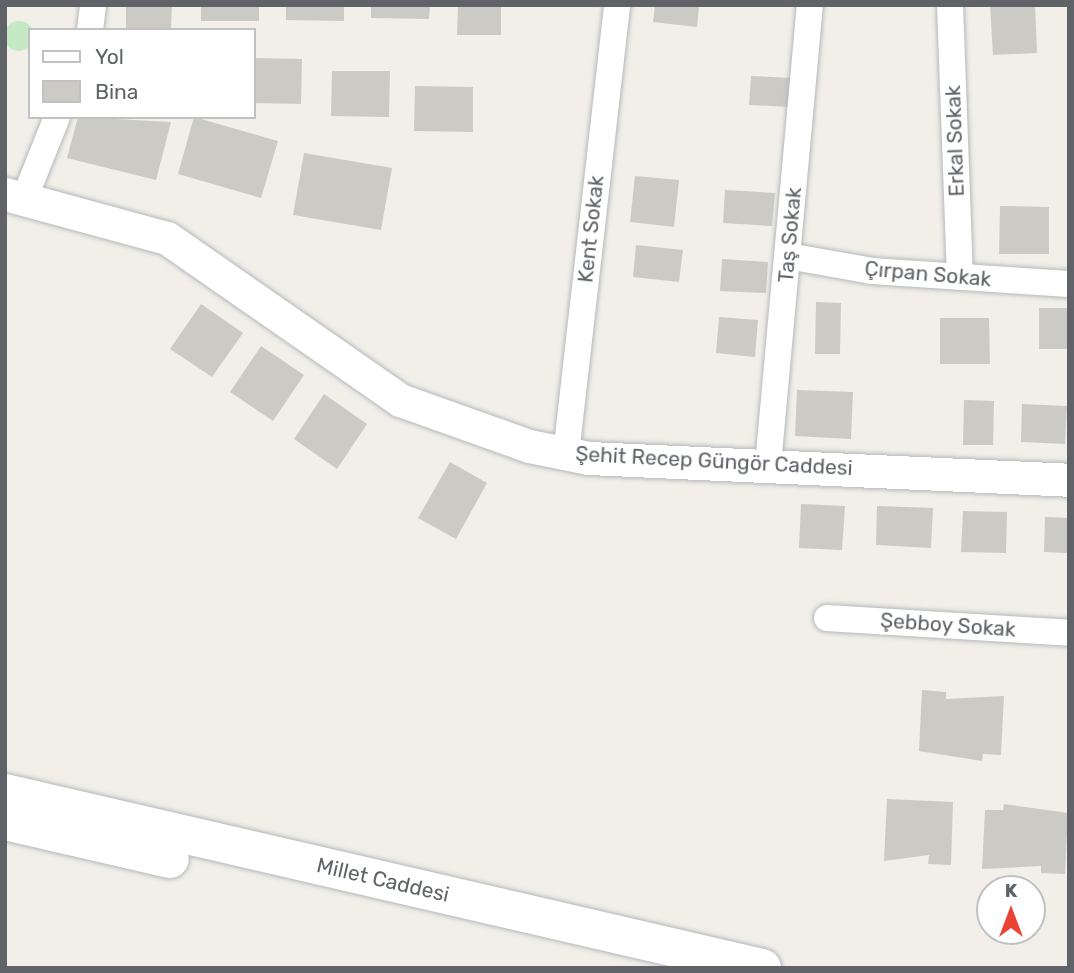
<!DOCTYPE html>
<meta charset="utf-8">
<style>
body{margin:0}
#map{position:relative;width:1074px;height:973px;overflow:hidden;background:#f1efe8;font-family:Rubik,sans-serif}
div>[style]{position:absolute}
.green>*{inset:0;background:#c5e8c5}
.round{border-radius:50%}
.building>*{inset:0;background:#cccac5}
.roads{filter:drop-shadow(0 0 2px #b5b8bc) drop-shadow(0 0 2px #b5b8bc)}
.minor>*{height:26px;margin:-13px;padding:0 13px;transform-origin:13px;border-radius:13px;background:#fff}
.tertiary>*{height:33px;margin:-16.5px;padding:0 16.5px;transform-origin:16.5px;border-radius:16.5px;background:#fff}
.secondary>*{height:38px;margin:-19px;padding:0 19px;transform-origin:19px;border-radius:19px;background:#fff}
span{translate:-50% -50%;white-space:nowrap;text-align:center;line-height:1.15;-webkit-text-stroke:5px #fff;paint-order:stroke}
.street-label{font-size:21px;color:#5f6368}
.frame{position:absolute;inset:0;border:7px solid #5f6368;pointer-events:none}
.legend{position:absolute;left:28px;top:28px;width:228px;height:91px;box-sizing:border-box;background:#fff;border:2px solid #bfc1c3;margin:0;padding:9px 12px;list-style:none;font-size:21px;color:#5f6368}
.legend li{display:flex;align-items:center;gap:14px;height:35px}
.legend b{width:35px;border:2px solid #bfc1c3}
.north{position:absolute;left:976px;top:875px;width:70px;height:70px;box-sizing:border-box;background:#fff;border:2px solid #bfc1c3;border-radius:50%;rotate:0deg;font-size:19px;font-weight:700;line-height:28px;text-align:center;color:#5f6368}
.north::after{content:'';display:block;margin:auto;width:24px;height:32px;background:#ea4335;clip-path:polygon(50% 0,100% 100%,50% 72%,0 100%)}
</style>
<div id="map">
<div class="green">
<div class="round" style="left:4px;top:21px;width:30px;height:30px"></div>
</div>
<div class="building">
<div style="clip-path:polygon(126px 5px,172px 5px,171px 30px,126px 30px)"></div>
<div style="clip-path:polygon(201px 5px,259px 5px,259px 21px,201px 21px)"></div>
<div style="clip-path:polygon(286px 5px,344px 5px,344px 21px,286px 20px)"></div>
<div style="clip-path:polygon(371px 5px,430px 5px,429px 19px,371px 18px)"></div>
<div style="clip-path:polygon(458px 5px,501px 5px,501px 35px,457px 35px)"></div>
<div style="clip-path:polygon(655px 5px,699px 5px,697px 27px,653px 22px)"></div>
<div style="clip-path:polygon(990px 5px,1035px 5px,1037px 53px,993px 55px)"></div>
<div style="clip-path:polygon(254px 58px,302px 59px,301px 104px,254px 103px)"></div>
<div style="clip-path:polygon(332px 71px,390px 71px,389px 117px,331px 116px)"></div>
<div style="clip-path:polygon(751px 76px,793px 78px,791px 107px,749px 105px)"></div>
<div style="clip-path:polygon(415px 86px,473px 87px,473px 132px,414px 131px)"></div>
<div style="clip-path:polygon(78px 117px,171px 122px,156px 180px,67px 158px)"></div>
<div style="clip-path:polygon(194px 117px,278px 141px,261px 198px,178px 174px)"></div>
<div style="clip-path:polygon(304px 153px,392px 168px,381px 230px,293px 215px)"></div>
<div style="clip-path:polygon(635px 176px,679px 180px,674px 227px,630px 222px)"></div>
<div style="clip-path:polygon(725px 190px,775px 193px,772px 226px,723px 223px)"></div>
<div style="clip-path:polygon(1000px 206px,1049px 207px,1049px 254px,999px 254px)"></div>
<div style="clip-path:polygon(636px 245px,683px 250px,679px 282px,633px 277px)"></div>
<div style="clip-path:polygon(722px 259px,768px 262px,766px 293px,720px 291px)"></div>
<div style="clip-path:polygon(816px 302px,841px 303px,840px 354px,815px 354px)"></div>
<div style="clip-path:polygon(201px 304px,243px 333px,212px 377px,170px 349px)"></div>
<div style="clip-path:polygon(1039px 308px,1067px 308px,1067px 349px,1039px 349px)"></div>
<div style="clip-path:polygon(719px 317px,758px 320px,755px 357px,716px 353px)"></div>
<div style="clip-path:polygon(940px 318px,989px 318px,990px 364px,940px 364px)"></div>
<div style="clip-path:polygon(261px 346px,304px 375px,273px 421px,230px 392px)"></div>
<div style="clip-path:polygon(797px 390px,853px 392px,851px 439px,795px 436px)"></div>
<div style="clip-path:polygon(324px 394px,367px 424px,337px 469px,294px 439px)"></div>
<div style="clip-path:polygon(964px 400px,994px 401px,993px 445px,963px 445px)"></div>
<div style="clip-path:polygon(1022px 404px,1067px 406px,1065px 444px,1021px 442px)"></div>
<div style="clip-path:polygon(450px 462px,487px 483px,456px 539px,418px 518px)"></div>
<div style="clip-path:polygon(801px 504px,845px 506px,842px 550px,799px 548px)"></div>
<div style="clip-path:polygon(877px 506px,933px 508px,931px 548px,876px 545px)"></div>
<div style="clip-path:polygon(963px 511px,1007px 512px,1006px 553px,961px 552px)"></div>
<div style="clip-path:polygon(1045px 517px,1069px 518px,1069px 553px,1044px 552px)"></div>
<div style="clip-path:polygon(922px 690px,946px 692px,946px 699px,1004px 696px,1001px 755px,983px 754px,982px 761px,919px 751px)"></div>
<div style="clip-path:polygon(887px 799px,953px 802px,951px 865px,928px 864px,929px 855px,884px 861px)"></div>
<div style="clip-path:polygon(1004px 804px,1068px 813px,1065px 874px,1041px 873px,1041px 866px,982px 869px,985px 810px,1003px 810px)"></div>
</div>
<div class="roads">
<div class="minor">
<div style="left:950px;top:5px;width:272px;rotate:87.9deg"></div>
<div style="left:90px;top:30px;width:25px;rotate:-83deg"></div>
<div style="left:25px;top:197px;width:86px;rotate:-68.2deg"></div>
<div style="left:788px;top:256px;width:85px;rotate:10.1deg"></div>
<div style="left:872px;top:271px;width:197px;rotate:3.8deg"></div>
<div style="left:566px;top:454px;width:452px;rotate:-83.5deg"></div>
<div style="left:768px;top:465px;width:462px;rotate:-84.8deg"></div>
<div style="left:827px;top:618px;width:242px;rotate:3.5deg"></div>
</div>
<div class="tertiary">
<div style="left:5px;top:194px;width:168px;rotate:15.2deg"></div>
<div style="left:167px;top:238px;width:284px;rotate:34.8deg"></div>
<div style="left:400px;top:400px;width:137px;rotate:19.6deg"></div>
<div style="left:529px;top:446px;width:61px;rotate:11.3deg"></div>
<div style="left:589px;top:458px;width:481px;rotate:2.6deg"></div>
</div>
<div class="secondary">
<div style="left:5px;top:793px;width:777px;rotate:13.02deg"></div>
<div style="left:5px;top:821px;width:169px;rotate:13deg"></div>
</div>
</div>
<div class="street-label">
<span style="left:955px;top:141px;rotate:-92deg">Erkal Sokak</span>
<span style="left:591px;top:229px;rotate:-84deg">Kent Sokak</span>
<span style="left:790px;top:235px;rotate:-85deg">Taş Sokak</span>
<span style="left:928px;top:274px;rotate:5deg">Çırpan Sokak</span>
<span style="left:714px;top:461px;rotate:3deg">Şehit Recep Güngör Caddesi</span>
<span style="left:948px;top:625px;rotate:4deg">Şebboy Sokak</span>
<span style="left:383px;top:880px;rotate:13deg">Millet Caddesi</span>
</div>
<div class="frame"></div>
<ul class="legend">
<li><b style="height:9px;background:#fff"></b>Yol</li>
<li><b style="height:19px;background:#cccac5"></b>Bina</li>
</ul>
<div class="north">K</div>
</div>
